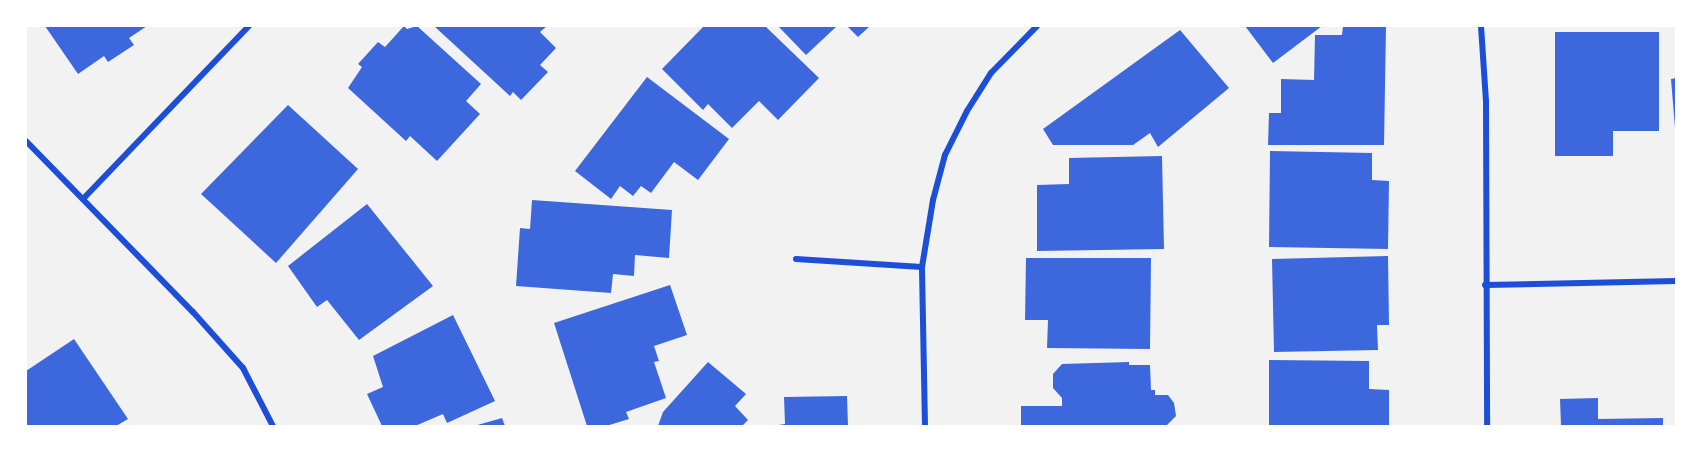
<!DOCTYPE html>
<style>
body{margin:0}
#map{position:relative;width:1702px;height:452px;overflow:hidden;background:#f2f2f2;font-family:"Open Sans",sans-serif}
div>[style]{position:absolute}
.building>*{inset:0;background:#3d67dc}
.minor>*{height:6px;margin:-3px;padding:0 3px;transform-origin:3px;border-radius:3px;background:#1d4ed8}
span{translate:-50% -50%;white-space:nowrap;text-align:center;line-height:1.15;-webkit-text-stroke:6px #fff;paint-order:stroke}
.frame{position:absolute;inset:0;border:27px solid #fff;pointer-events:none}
</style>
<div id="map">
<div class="building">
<div style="clip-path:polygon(45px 26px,147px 26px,129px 38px,134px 45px,108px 62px,104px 56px,78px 74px)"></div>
<div style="clip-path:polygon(404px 26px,407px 29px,417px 26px,481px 84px,466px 101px,480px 114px,437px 161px,410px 136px,406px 141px,348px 88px,362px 67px,358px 64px,378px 42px,385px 47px)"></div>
<div style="clip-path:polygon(434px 26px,547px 26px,540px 32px,556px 48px,540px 65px,548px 72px,521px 100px,513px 92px,510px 96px)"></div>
<div style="clip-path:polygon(704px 26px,765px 26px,819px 78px,778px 120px,759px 101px,732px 128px,708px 104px,703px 110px,662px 69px)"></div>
<div style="clip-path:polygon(778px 26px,837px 26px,806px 55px)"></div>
<div style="clip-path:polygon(847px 26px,870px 26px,858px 37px)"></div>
<div style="clip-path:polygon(1245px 26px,1322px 26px,1273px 63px)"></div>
<div style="clip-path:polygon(1343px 26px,1386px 26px,1384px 145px,1268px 145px,1269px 113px,1281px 113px,1281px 79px,1314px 80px,1315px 35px,1342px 35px)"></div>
<div style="clip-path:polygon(1180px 30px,1229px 88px,1158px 147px,1150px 133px,1133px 145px,1053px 145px,1043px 129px)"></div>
<div style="clip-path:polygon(1555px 32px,1659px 32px,1659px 131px,1613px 131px,1613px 156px,1555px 156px)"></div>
<div style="clip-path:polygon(647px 77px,729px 139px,698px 180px,674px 162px,651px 193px,641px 186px,633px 196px,620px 186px,611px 199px,575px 171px)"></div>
<div style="clip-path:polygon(1676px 78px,1676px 128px,1675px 128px,1671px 79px)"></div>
<div style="clip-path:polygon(288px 105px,358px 169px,276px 263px,201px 194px)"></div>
<div style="clip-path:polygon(1270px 151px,1372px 153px,1372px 180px,1389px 181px,1388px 249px,1269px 247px)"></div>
<div style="clip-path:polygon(1162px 156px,1164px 249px,1037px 251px,1037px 185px,1069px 184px,1069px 158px)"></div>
<div style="clip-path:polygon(532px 200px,672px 210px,669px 258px,635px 255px,634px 276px,613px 274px,611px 293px,516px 286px,520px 228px,530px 229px)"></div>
<div style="clip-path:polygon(367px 204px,433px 286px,359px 340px,327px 300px,317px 307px,288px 266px)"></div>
<div style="clip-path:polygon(1388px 256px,1389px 325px,1377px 325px,1378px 350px,1274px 352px,1272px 259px)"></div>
<div style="clip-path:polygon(1026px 258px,1151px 258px,1150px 349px,1047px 348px,1048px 320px,1025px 320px)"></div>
<div style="clip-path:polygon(670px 285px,687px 335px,654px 346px,659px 361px,654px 362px,666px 398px,626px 412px,629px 419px,606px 426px,587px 426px,554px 323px)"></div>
<div style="clip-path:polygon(453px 315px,495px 401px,447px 423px,443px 414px,415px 426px,382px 426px,367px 394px,383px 387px,373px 356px)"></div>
<div style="clip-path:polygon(74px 339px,128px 419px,116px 426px,26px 426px,26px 371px)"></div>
<div style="clip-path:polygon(1269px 360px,1369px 361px,1369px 389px,1389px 390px,1389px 426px,1269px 426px)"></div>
<div style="clip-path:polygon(708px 362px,746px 394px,735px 406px,748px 420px,742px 426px,658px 426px,663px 412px)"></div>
<div style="clip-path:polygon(1129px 362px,1129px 365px,1150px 365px,1151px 390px,1155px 390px,1155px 395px,1168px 395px,1174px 403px,1176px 416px,1167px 425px,1021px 426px,1021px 406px,1062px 406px,1062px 398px,1053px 388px,1053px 374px,1062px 364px)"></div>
<div style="clip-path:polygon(847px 396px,848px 426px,772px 426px,785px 424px,784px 397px)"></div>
<div style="clip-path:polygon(1598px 398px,1598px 419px,1663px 418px,1663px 426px,1561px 426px,1560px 399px)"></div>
<div style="clip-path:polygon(502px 418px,505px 426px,474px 426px)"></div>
</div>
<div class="minor">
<div style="left:1481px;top:26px;width:76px;rotate:86.2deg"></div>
<div style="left:1486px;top:102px;width:324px;rotate:89.8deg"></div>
<div style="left:26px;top:141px;width:239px;rotate:45.7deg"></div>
<div style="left:193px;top:312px;width:75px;rotate:48.2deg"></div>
<div style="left:243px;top:368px;width:65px;rotate:62.7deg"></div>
<div style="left:83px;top:199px;width:240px;rotate:-46.2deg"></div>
<div style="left:796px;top:259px;width:126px;rotate:3.6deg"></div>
<div style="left:1485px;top:285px;width:191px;rotate:-1.2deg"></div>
<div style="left:925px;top:426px;width:159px;rotate:-91.1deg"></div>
<div style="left:922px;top:267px;width:68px;rotate:-80.7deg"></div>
<div style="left:933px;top:200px;width:47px;rotate:-75.1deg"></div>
<div style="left:945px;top:155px;width:49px;rotate:-63.4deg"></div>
<div style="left:967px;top:111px;width:45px;rotate:-57.7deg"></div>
<div style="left:991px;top:73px;width:66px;rotate:-45.6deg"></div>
</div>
<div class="frame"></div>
</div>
